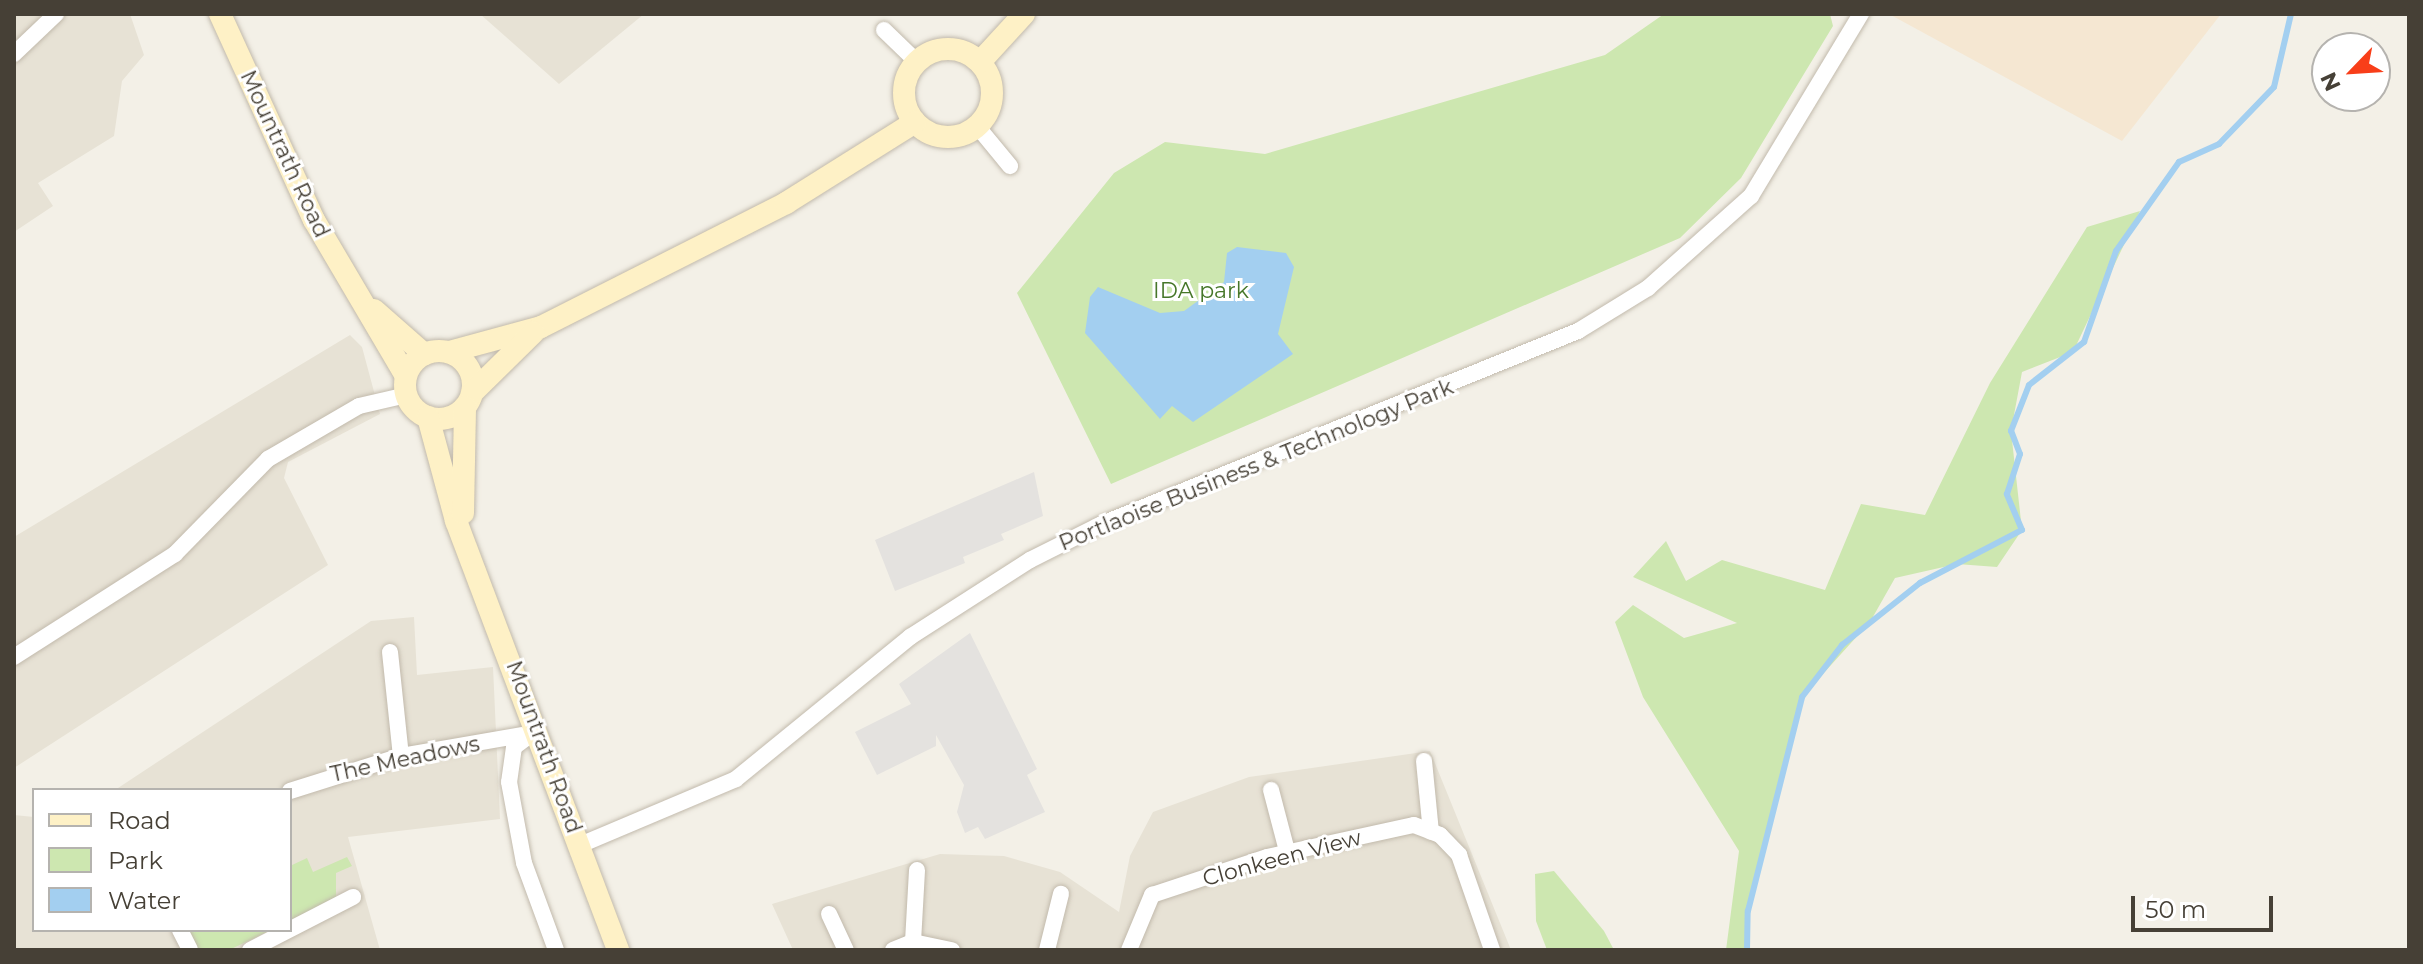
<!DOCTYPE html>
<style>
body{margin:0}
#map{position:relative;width:2423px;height:964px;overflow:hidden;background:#f3f0e7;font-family:Montserrat,sans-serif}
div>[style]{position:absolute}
.residential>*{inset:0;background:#e7e2d5}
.commercial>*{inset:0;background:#f5e7d2}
.green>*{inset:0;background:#cde7b0}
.parking>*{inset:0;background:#e4e2df}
.water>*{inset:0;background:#a3cff0}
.stream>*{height:6px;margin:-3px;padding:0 3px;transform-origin:3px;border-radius:3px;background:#a3cff0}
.roads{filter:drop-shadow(0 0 2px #c2baac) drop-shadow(0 0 2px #c2baac)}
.street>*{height:16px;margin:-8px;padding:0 8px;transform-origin:8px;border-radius:8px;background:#fff}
.secondary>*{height:22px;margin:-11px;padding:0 11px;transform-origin:11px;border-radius:11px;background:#fef1c6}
.secondary>.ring{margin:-11px;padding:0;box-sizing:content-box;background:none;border:22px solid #fef1c6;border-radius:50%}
span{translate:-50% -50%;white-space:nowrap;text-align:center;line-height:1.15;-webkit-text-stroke:6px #fff;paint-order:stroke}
.street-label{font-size:22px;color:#464036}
.park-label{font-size:22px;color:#467729}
.frame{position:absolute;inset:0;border:16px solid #464036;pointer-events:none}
.legend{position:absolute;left:32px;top:788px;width:260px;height:144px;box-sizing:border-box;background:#fff;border:2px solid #b5b3af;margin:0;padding:10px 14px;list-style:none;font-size:24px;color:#464036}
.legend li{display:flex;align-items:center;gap:16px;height:40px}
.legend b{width:40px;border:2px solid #b5b3af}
.north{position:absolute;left:2311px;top:32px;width:80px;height:80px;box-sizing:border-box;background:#fff;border:2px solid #b5b3af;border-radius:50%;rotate:245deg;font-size:22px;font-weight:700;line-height:32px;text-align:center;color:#464036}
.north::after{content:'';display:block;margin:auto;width:28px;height:36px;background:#f83e19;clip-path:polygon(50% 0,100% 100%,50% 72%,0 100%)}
.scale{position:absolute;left:2131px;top:896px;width:142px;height:36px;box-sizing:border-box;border:4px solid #464036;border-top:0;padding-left:10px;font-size:24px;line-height:28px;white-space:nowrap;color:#464036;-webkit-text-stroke:6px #fff;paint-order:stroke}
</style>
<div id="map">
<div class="residential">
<div style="clip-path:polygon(14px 14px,130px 14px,144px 55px,122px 81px,114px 136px,38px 183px,53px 206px,14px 232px)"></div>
<div style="clip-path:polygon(480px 14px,644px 14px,559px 84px)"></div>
<div style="clip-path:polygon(350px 335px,362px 347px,380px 414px,288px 462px,284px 478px,328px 565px,14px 768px,14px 537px)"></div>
<div style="clip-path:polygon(414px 617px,417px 675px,493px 667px,500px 819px,348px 837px,380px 950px,14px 950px,14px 815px,34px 817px,34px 930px,290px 930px,290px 790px,115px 790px,371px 621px)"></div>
<div style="clip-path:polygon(1430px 751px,1511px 950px,793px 950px,772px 904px,940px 854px,1004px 856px,1060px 872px,1119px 912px,1130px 856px,1153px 812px,1249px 777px)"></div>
</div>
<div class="commercial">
<div style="clip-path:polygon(1889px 14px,2221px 14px,2122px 141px)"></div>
</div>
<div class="green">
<div style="clip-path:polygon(1664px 14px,1830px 14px,1833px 26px,1741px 178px,1680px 238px,1111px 484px,1017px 293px,1114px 173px,1165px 142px,1265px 154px,1605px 55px)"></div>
<div style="clip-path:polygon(2140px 211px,2073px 352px,2022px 372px,2011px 431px,2022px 530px,1997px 567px,1957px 564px,1895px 578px,1870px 622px,1802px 697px,1748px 910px,1747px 950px,1726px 950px,1739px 851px,1643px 697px,1615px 622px,1633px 605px,1684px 638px,1737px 623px,1633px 577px,1666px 541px,1686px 581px,1722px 560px,1825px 590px,1861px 504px,1925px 515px,1990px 383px,2087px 227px)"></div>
<div style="clip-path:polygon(347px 857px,352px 866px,336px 873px,336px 899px,290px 921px,290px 866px,307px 858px,313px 872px)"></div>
<div style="clip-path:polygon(1554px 871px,1604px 931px,1614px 950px,1547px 950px,1536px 921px,1535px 874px)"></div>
<div style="clip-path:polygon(185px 930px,271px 930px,229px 950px,195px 950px)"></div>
</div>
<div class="parking">
<div style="clip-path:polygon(1034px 472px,1043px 516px,1001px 534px,1004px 540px,963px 557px,965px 563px,895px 591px,875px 540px)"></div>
<div style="clip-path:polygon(970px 633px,1037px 769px,1027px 775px,1045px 812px,985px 839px,978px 827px,965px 833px,957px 812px,964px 785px,936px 735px,936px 746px,877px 775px,855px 732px,911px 704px,899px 684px)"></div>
</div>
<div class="water">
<div style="clip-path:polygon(1237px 247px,1286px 253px,1294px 267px,1278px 334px,1293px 354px,1193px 422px,1172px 406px,1160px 419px,1085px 333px,1090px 297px,1098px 287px,1160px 313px,1184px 311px,1224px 282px,1227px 253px)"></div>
</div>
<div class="stream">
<div style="left:1747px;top:950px;width:39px;rotate:-89deg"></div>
<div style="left:1748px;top:911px;width:221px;rotate:-75.8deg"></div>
<div style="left:1802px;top:697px;width:66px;rotate:-52.4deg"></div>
<div style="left:1842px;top:645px;width:100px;rotate:-38.5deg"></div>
<div style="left:1920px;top:583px;width:115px;rotate:-27.5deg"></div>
<div style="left:2022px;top:530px;width:39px;rotate:-113deg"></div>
<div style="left:2007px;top:494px;width:42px;rotate:-72deg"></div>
<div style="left:2020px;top:454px;width:25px;rotate:-111deg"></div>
<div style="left:2011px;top:431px;width:49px;rotate:-68.6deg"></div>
<div style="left:2029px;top:385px;width:70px;rotate:-38deg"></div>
<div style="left:2084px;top:342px;width:96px;rotate:-70.6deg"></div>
<div style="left:2116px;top:251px;width:109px;rotate:-54.7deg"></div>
<div style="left:2179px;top:162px;width:44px;rotate:-24.2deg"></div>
<div style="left:2219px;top:144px;width:79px;rotate:-46deg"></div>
<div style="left:2274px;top:87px;width:75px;rotate:-76.9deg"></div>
</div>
<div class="roads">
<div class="street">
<div style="left:884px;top:30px;width:46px;rotate:44.1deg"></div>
<div style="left:14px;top:54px;width:58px;rotate:-43.6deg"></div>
<div style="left:977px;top:126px;width:52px;rotate:50.5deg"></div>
<div style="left:390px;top:652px;width:105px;rotate:84deg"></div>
<div style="left:14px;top:657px;width:191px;rotate:-32.6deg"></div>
<div style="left:175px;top:554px;width:133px;rotate:-45.6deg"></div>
<div style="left:268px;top:459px;width:105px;rotate:-30.2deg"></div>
<div style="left:359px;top:406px;width:49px;rotate:-12.9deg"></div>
<div style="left:538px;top:729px;width:30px;rotate:143deg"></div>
<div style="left:514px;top:747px;width:35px;rotate:98deg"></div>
<div style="left:509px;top:782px;width:82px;rotate:79.5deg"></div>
<div style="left:524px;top:863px;width:93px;rotate:69.8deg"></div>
<div style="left:1424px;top:761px;width:71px;rotate:84.4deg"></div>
<div style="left:1271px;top:790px;width:67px;rotate:75.3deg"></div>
<div style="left:290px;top:791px;width:116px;rotate:-17.5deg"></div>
<div style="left:401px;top:756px;width:123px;rotate:-9.8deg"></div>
<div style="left:580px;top:845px;width:169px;rotate:-22.9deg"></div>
<div style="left:736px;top:779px;width:225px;rotate:-39.2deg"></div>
<div style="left:910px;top:637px;width:143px;rotate:-32.7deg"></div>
<div style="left:1030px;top:560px;width:80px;rotate:-26.6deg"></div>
<div style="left:1102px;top:524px;width:514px;rotate:-22.07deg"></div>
<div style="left:1578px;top:331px;width:82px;rotate:-31.6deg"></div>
<div style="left:1648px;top:288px;width:138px;rotate:-41.8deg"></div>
<div style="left:1751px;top:196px;width:213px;rotate:-58.9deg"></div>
<div style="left:829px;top:914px;width:40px;rotate:65deg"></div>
<div style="left:180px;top:930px;width:22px;rotate:63deg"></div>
<div style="left:913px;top:942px;width:72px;rotate:-86.8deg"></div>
<div style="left:250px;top:950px;width:116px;rotate:-27.2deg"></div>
<div style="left:893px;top:950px;width:22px;rotate:-22deg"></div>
<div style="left:913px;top:942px;width:40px;rotate:12deg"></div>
<div style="left:1047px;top:950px;width:58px;rotate:-76deg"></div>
<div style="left:1129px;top:950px;width:60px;rotate:-67.3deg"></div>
<div style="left:1152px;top:895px;width:121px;rotate:-18.3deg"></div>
<div style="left:1267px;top:857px;width:150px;rotate:-12.3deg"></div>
<div style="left:1414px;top:825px;width:28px;rotate:21deg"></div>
<div style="left:1440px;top:835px;width:28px;rotate:46deg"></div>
<div style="left:1459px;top:855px;width:101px;rotate:70.8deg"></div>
</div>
<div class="secondary">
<div style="left:220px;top:14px;width:226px;rotate:65.5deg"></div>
<div style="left:314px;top:220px;width:181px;rotate:59.5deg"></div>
<div class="ring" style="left:904px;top:49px;width:66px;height:66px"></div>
<div style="left:980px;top:62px;width:65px;rotate:-47.5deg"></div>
<div style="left:374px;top:310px;width:67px;rotate:41.3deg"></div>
<div class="ring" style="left:405px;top:351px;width:46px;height:46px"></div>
<div style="left:449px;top:352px;width:95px;rotate:-15.2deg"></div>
<div style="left:541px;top:327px;width:275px;rotate:-26.8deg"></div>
<div style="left:786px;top:203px;width:152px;rotate:-32.1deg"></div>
<div style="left:472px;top:393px;width:86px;rotate:-44.5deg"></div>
<div style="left:428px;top:417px;width:108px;rotate:74.9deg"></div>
<div style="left:456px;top:521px;width:459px;rotate:69.3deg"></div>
<div style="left:463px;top:513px;width:106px;rotate:-88.9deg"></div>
</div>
</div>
<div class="street-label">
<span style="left:285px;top:154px;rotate:65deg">Mountrath Road</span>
<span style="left:1256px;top:465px;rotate:-22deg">Portlaoise Business &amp; Technology Park</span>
<span style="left:544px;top:747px;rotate:70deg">Mountrath Road</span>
<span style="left:405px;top:759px;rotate:-12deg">The Meadows</span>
<span style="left:1282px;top:858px;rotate:-15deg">Clonkeen View</span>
</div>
<div class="park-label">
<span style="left:1201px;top:291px">IDA park</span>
</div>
<div class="frame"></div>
<ul class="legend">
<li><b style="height:10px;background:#fef1c6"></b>Road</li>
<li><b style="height:22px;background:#cde7b0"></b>Park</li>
<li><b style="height:22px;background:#a3cff0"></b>Water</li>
</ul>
<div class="north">N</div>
<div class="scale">50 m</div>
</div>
